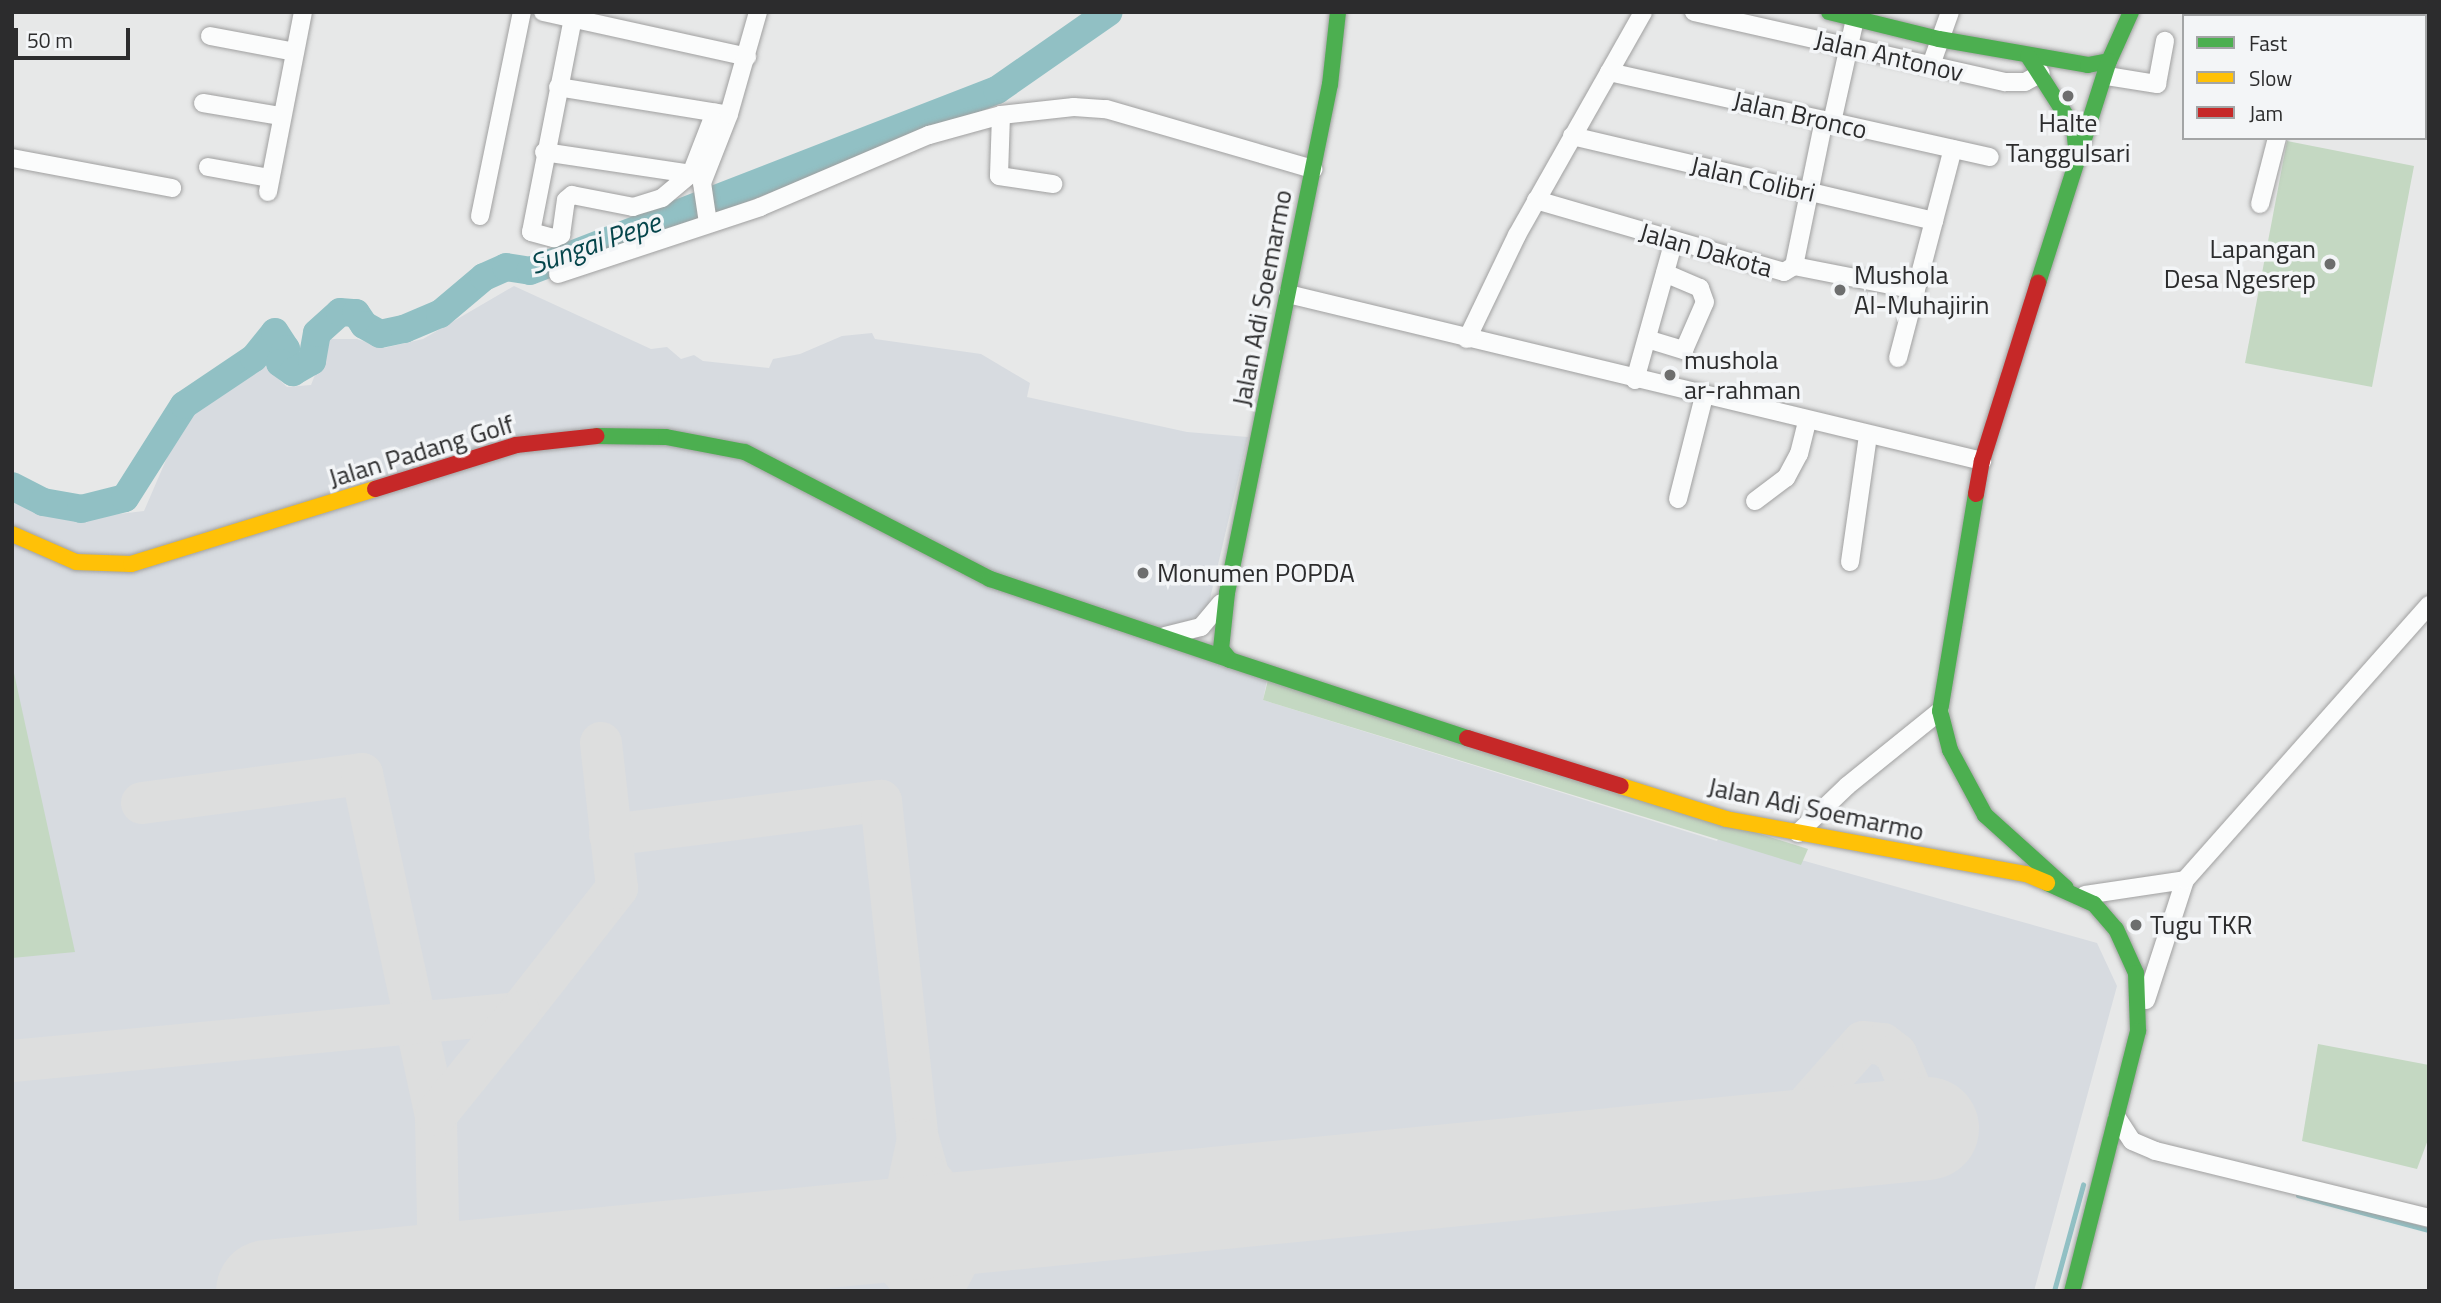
<!DOCTYPE html>
<style>
body{margin:0}
#map{position:relative;width:2441px;height:1303px;overflow:hidden;background:#e7e8e8;font-family:"Titillium Web",sans-serif}
div>[style]{position:absolute}
.built>*{inset:0;background:#d7dbe0}
.green>*{inset:0;background:#c4d8c2}
.stream>*{height:4.5px;margin:-2.25px;padding:0 2.25px;transform-origin:2.25px;border-radius:2.25px;background:#91c0c4}
.river>*{height:28px;margin:-14px;padding:0 14px;transform-origin:14px;border-radius:14px;background:#91c0c4}
.taxiway>*{height:42px;margin:-21px;padding:0 21px;transform-origin:21px;border-radius:21px;background:#dddede}
.runway>*{height:103px;margin:-51.5px;padding:0 51.5px;transform-origin:51.5px;border-radius:51.5px;background:#dddede}
.roads{filter:drop-shadow(0 0 2px #a0a0a0) drop-shadow(0 0 2px #a0a0a0)}
.street>*{height:18px;margin:-9px;padding:0 9px;transform-origin:9px;border-radius:9px;background:#fbfcfc}
.fast>*{height:16px;margin:-8px;padding:0 8px;transform-origin:8px;border-radius:8px;background:#4caf50}
.slow>*{height:16px;margin:-8px;padding:0 8px;transform-origin:8px;border-radius:8px;background:#ffc107}
.jam>*{height:16px;margin:-8px;padding:0 8px;transform-origin:8px;border-radius:8px;background:#c62828}
.dots>*{width:19px;height:19px;translate:-50% -50%;box-sizing:border-box;border:4px solid #f3f5f7;border-radius:50%}
span{translate:-50% -50%;white-space:nowrap;text-align:center;line-height:1.15;-webkit-text-stroke:7px #f3f5f7;paint-order:stroke}
.street-label{font-size:26px;color:#2c2c2d}
.poi-label{font-size:26px;color:#2c2c2d}
.right{translate:-100% -50%;text-align:right}
.left{translate:0 -50%;text-align:left}
.water-label{font-size:28px;color:#05454b;font-style:italic}
.frame{position:absolute;inset:0;border:14px solid #2c2c2d;pointer-events:none}
.legend{position:absolute;left:2182px;top:14px;width:245px;height:126px;box-sizing:border-box;background:#f3f5f7;border:2px solid #a3a5a6;margin:0;padding:9px 12px;list-style:none;font-size:21px;color:#2c2c2d}
.legend li{display:flex;align-items:center;gap:14px;height:35px}
.legend b{width:35px;border:2px solid #a3a5a6}
.scale{position:absolute;left:14px;top:28px;width:116px;height:32px;box-sizing:border-box;border:4px solid #2c2c2d;border-top:0;padding-left:9px;font-size:21px;line-height:24px;white-space:nowrap;color:#2c2c2d;-webkit-text-stroke:5px #f3f5f7;paint-order:stroke}
</style>
<div id="map">
<div class="built">
<div style="clip-path:polygon(514px 286px,651px 349px,667px 347px,681px 359px,694px 355px,703px 361px,769px 368px,773px 359px,800px 354px,842px 336px,872px 333px,875px 339px,981px 354px,1030px 383px,1027px 397px,1187px 432px,1248px 437px,1209px 603px,1203px 615px,1172px 629px,1267px 680px,1263px 700px,1717px 841px,1719px 837px,2097px 943px,2117px 986px,2034px 1291px,12px 1291px,12px 502px,77px 519px,144px 511px,185px 416px,261px 362px,287px 387px,311px 385px,329px 339px,357px 339px,384px 348px,423px 339px)"></div>
</div>
<div class="green">
<div style="clip-path:polygon(2287px 141px,2414px 166px,2372px 387px,2245px 363px)"></div>
<div style="clip-path:polygon(12px 664px,75px 952px,12px 958px)"></div>
<div style="clip-path:polygon(1268px 680px,1808px 849px,1801px 865px,1263px 700px)"></div>
<div style="clip-path:polygon(2318px 1044px,2429px 1065px,2429px 1137px,2417px 1169px,2302px 1141px)"></div>
</div>
<div class="stream">
<div style="left:2298px;top:1195px;width:136px;rotate:15deg"></div>
<div style="left:2054px;top:1291px;width:110px;rotate:-74.7deg"></div>
</div>
<div class="river">
<div style="left:12px;top:486px;width:35px;rotate:27deg"></div>
<div style="left:43px;top:502px;width:39px;rotate:10deg"></div>
<div style="left:81px;top:509px;width:45px;rotate:-14deg"></div>
<div style="left:125px;top:498px;width:110px;rotate:-57.6deg"></div>
<div style="left:184px;top:405px;width:84px;rotate:-33.9deg"></div>
<div style="left:254px;top:358px;width:33px;rotate:-51deg"></div>
<div style="left:275px;top:332px;width:20px;rotate:57deg"></div>
<div style="left:286px;top:349px;width:15px;rotate:113deg"></div>
<div style="left:280px;top:363px;width:16px;rotate:35deg"></div>
<div style="left:293px;top:372px;width:22px;rotate:-30deg"></div>
<div style="left:312px;top:361px;width:28px;rotate:-80deg"></div>
<div style="left:317px;top:333px;width:31px;rotate:-42deg"></div>
<div style="left:340px;top:312px;width:16px;rotate:4deg"></div>
<div style="left:356px;top:313px;width:14px;rotate:56deg"></div>
<div style="left:364px;top:325px;width:18px;rotate:29deg"></div>
<div style="left:380px;top:334px;width:25px;rotate:-12deg"></div>
<div style="left:404px;top:329px;width:39px;rotate:-23deg"></div>
<div style="left:440px;top:314px;width:57px;rotate:-40.1deg"></div>
<div style="left:484px;top:277px;width:24px;rotate:-24deg"></div>
<div style="left:506px;top:267px;width:24px;rotate:9deg"></div>
<div style="left:530px;top:271px;width:501px;rotate:-21.19deg"></div>
<div style="left:997px;top:90px;width:136px;rotate:-34.9deg"></div>
</div>
<div class="taxiway">
<div style="left:142px;top:803px;width:222px;rotate:-7.5deg"></div>
<div style="left:362px;top:774px;width:349px;rotate:77.8deg"></div>
<div style="left:610px;top:835px;width:273px;rotate:-7.2deg"></div>
<div style="left:881px;top:801px;width:340px;rotate:83.8deg"></div>
<div style="left:918px;top:1139px;width:40px;rotate:74deg"></div>
<div style="left:929px;top:1177px;width:43px;rotate:47.8deg"></div>
<div style="left:958px;top:1209px;width:42px;rotate:13.7deg"></div>
<div style="left:12px;top:1061px;width:509px;rotate:-5.41deg"></div>
<div style="left:519px;top:1013px;width:159px;rotate:-51.9deg"></div>
<div style="left:617px;top:888px;width:146px;rotate:-96.3deg"></div>
<div style="left:1754px;top:1145px;width:29px;rotate:-25deg"></div>
<div style="left:1780px;top:1133px;width:22px;rotate:-43deg"></div>
<div style="left:1796px;top:1118px;width:101px;rotate:-48.6deg"></div>
<div style="left:1863px;top:1042px;width:20px;rotate:6deg"></div>
<div style="left:1883px;top:1044px;width:16px;rotate:38deg"></div>
<div style="left:1896px;top:1054px;width:41px;rotate:67.2deg"></div>
<div style="left:1912px;top:1092px;width:40px;rotate:102deg"></div>
<div style="left:1904px;top:1131px;width:20px;rotate:131deg"></div>
<div style="left:1891px;top:1146px;width:42px;rotate:155.9deg"></div>
<div style="left:1853px;top:1163px;width:22px;rotate:-177deg"></div>
<div style="left:1831px;top:1162px;width:46px;rotate:-154deg"></div>
<div style="left:835px;top:1235px;width:57px;rotate:-17.5deg"></div>
<div style="left:889px;top:1218px;width:29px;rotate:-54deg"></div>
<div style="left:906px;top:1195px;width:57px;rotate:-77.9deg"></div>
<div style="left:835px;top:1235px;width:61px;rotate:22.3deg"></div>
<div style="left:891px;top:1258px;width:43px;rotate:49.7deg"></div>
<div style="left:439px;top:1274px;width:159px;rotate:-91.1deg"></div>
<div style="left:436px;top:1115px;width:132px;rotate:-50.9deg"></div>
<div style="left:942px;top:1291px;width:47px;rotate:-62.4deg"></div>
<div style="left:964px;top:1249px;width:46px;rotate:-40.6deg"></div>
</div>
<div class="runway">
<div style="left:267px;top:1291px;width:1668px;rotate:-5.61deg"></div>
</div>
<div class="roads">
<div class="street">
<div style="left:543px;top:12px;width:209px;rotate:12.4deg"></div>
<div style="left:1694px;top:12px;width:319px;rotate:12.7deg"></div>
<div style="left:2005px;top:82px;width:20px"></div>
<div style="left:2025px;top:82px;width:18px;rotate:-29deg"></div>
<div style="left:2384px;top:16px;width:4px;rotate:-76deg"></div>
<div style="left:573px;top:18px;width:218px;rotate:101.1deg"></div>
<div style="left:531px;top:232px;width:24px;rotate:15deg"></div>
<div style="left:554px;top:238px;width:8px;rotate:-23deg"></div>
<div style="left:561px;top:235px;width:35px;rotate:-82deg"></div>
<div style="left:566px;top:200px;width:8px;rotate:-40deg"></div>
<div style="left:572px;top:195px;width:62px;rotate:11.1deg"></div>
<div style="left:633px;top:207px;width:30px;rotate:-17deg"></div>
<div style="left:662px;top:198px;width:38px;rotate:-40deg"></div>
<div style="left:691px;top:174px;width:66px;rotate:-68.8deg"></div>
<div style="left:210px;top:36px;width:86px;rotate:10.7deg"></div>
<div style="left:1931px;top:65px;width:56px;rotate:-70.3deg"></div>
<div style="left:1609px;top:72px;width:390px;rotate:12.6deg"></div>
<div style="left:2107px;top:76px;width:51px;rotate:9.1deg"></div>
<div style="left:2157px;top:84px;width:44px;rotate:-79.5deg"></div>
<div style="left:558px;top:87px;width:169px;rotate:9.2deg"></div>
<div style="left:203px;top:103px;width:79px;rotate:9.5deg"></div>
<div style="left:1001px;top:115px;width:61px;rotate:91.9deg"></div>
<div style="left:999px;top:176px;width:55px;rotate:8.4deg"></div>
<div style="left:1832px;top:122px;width:106px;rotate:-77.4deg"></div>
<div style="left:1572px;top:136px;width:372px;rotate:13.2deg"></div>
<div style="left:544px;top:152px;width:149px;rotate:8.5deg"></div>
<div style="left:12px;top:158px;width:163px;rotate:10.6deg"></div>
<div style="left:208px;top:167px;width:63px;rotate:10.1deg"></div>
<div style="left:268px;top:192px;width:183px;rotate:-79deg"></div>
<div style="left:1536px;top:200px;width:258px;rotate:16.2deg"></div>
<div style="left:1784px;top:272px;width:12px;rotate:-31deg"></div>
<div style="left:1794px;top:266px;width:124px;rotate:11.1deg"></div>
<div style="left:2260px;top:204px;width:68px;rotate:-75.6deg"></div>
<div style="left:480px;top:216px;width:208px;rotate:-78.4deg"></div>
<div style="left:708px;top:223px;width:40px;rotate:-98.5deg"></div>
<div style="left:702px;top:183px;width:74px;rotate:-68.6deg"></div>
<div style="left:729px;top:114px;width:106px;rotate:-74.1deg"></div>
<div style="left:1794px;top:266px;width:149px;rotate:-78.4deg"></div>
<div style="left:558px;top:274px;width:213px;rotate:-18.3deg"></div>
<div style="left:760px;top:207px;width:184px;rotate:-23.1deg"></div>
<div style="left:929px;top:135px;width:75px;rotate:-15.5deg"></div>
<div style="left:1001px;top:115px;width:73px;rotate:-6.3deg"></div>
<div style="left:1074px;top:107px;width:32px;rotate:4deg"></div>
<div style="left:1106px;top:109px;width:216px;rotate:16.2deg"></div>
<div style="left:1288px;top:294px;width:714px;rotate:13.53deg"></div>
<div style="left:1467px;top:339px;width:115px;rotate:-64.3deg"></div>
<div style="left:1517px;top:235px;width:256px;rotate:-60.5deg"></div>
<div style="left:1647px;top:339px;width:39px;rotate:17deg"></div>
<div style="left:1684px;top:350px;width:52px;rotate:-66.4deg"></div>
<div style="left:1705px;top:302px;width:15px;rotate:-110deg"></div>
<div style="left:1700px;top:288px;width:38px;rotate:-157deg"></div>
<div style="left:1898px;top:358px;width:216px;rotate:-75.3deg"></div>
<div style="left:1635px;top:380px;width:145px;rotate:-74.4deg"></div>
<div style="left:1678px;top:499px;width:106px;rotate:-75.8deg"></div>
<div style="left:1755px;top:501px;width:39px;rotate:-37deg"></div>
<div style="left:1786px;top:478px;width:27px;rotate:-62deg"></div>
<div style="left:1799px;top:454px;width:34px;rotate:-76deg"></div>
<div style="left:1850px;top:562px;width:128px;rotate:-81.9deg"></div>
<div style="left:1165px;top:636px;width:37px;rotate:-14deg"></div>
<div style="left:1201px;top:627px;width:31px;rotate:-50deg"></div>
<div style="left:1798px;top:833px;width:68px;rotate:-43.8deg"></div>
<div style="left:1847px;top:786px;width:119px;rotate:-38.9deg"></div>
<div style="left:2085px;top:895px;width:101px;rotate:-8.5deg"></div>
<div style="left:2146px;top:1000px;width:126px;rotate:-72deg"></div>
<div style="left:2185px;top:880px;width:368px;rotate:-48.4deg"></div>
<div style="left:2117px;top:1118px;width:27px;rotate:57deg"></div>
<div style="left:2132px;top:1141px;width:25px;rotate:23deg"></div>
<div style="left:2155px;top:1151px;width:282px;rotate:13.7deg"></div>
</div>
<div class="fast">
<div style="left:1338px;top:12px;width:72px;rotate:96.3deg"></div>
<div style="left:1330px;top:84px;width:519px;rotate:101.44deg"></div>
<div style="left:1227px;top:593px;width:56px;rotate:96.1deg"></div>
<div style="left:1221px;top:649px;width:14px;rotate:51deg"></div>
<div style="left:1230px;top:660px;width:250px;rotate:18.2deg"></div>
<div style="left:1829px;top:12px;width:113px;rotate:13.8deg"></div>
<div style="left:1939px;top:39px;width:151px;rotate:9.9deg"></div>
<div style="left:2088px;top:65px;width:21px;rotate:-11deg"></div>
<div style="left:2109px;top:61px;width:54px;rotate:-65.8deg"></div>
<div style="left:2028px;top:56px;width:85px;rotate:57.4deg"></div>
<div style="left:2074px;top:128px;width:30px;rotate:84deg"></div>
<div style="left:2038px;top:283px;width:233px;rotate:-72.3deg"></div>
<div style="left:597px;top:436px;width:69px;rotate:0.8deg"></div>
<div style="left:666px;top:437px;width:80px;rotate:10.8deg"></div>
<div style="left:745px;top:452px;width:276px;rotate:27.4deg"></div>
<div style="left:990px;top:579px;width:253px;rotate:18.6deg"></div>
<div style="left:1976px;top:494px;width:220px;rotate:99.4deg"></div>
<div style="left:1940px;top:711px;width:40px;rotate:75.6deg"></div>
<div style="left:1950px;top:750px;width:74px;rotate:61.7deg"></div>
<div style="left:1985px;top:815px;width:109px;rotate:42deg"></div>
<div style="left:2047px;top:883px;width:51px;rotate:24.1deg"></div>
<div style="left:2094px;top:904px;width:33px;rotate:49deg"></div>
<div style="left:2116px;top:929px;width:48px;rotate:65.6deg"></div>
<div style="left:2136px;top:973px;width:58px;rotate:88deg"></div>
<div style="left:2138px;top:1031px;width:268px;rotate:104.2deg"></div>
</div>
<div class="slow">
<div style="left:2304px;top:12px;width:15px;rotate:16deg"></div>
<div style="left:12px;top:534px;width:70px;rotate:23.6deg"></div>
<div style="left:76px;top:562px;width:55px;rotate:2.1deg"></div>
<div style="left:131px;top:564px;width:255px;rotate:-17.1deg"></div>
<div style="left:1621px;top:786px;width:110px;rotate:17.4deg"></div>
<div style="left:1726px;top:819px;width:305px;rotate:10.4deg"></div>
<div style="left:2026px;top:874px;width:23px;rotate:23deg"></div>
</div>
<div class="jam">
<div style="left:2425px;top:43px;width:4px;rotate:14deg"></div>
<div style="left:375px;top:489px;width:148px;rotate:-17.3deg"></div>
<div style="left:516px;top:445px;width:81px;rotate:-6.3deg"></div>
<div style="left:1976px;top:494px;width:34px;rotate:-80deg"></div>
<div style="left:1982px;top:461px;width:187px;rotate:-72.5deg"></div>
<div style="left:1467px;top:738px;width:161px;rotate:17.3deg"></div>
</div>
</div>
<div class="dots">
<div style="left:2068px;top:96px;background:#6d6e6e"></div>
<div style="left:2330px;top:264px;background:#6d6e6e"></div>
<div style="left:1840px;top:290px;background:#6d6e6e"></div>
<div style="left:1670px;top:375px;background:#6d6e6e"></div>
<div style="left:1143px;top:573px;background:#6d6e6e"></div>
<div style="left:2136px;top:925px;background:#6d6e6e"></div>
</div>
<div class="street-label">
<span style="left:1889px;top:56px;rotate:13deg">Jalan Antonov</span>
<span style="left:1800px;top:115px;rotate:13deg">Jalan Bronco</span>
<span style="left:1753px;top:179px;rotate:13deg">Jalan Colibri</span>
<span style="left:1706px;top:250px;rotate:16deg">Jalan Dakota</span>
<span style="left:1262px;top:298px;rotate:-79deg">Jalan Adi Soemarmo</span>
<span style="left:421px;top:451px;rotate:-17deg">Jalan Padang Golf</span>
<span style="left:1816px;top:809px;rotate:12deg">Jalan Adi Soemarmo</span>
</div>
<div class="poi-label">
<span style="left:2068px;top:138px">Halte<br>Tanggulsari</span>
<span class="right" style="left:2316px;top:264px">Lapangan<br>Desa Ngesrep</span>
<span class="left" style="left:1854px;top:290px">Mushola<br>Al-Muhajirin</span>
<span class="left" style="left:1684px;top:375px">mushola<br>ar-rahman</span>
<span class="left" style="left:1157px;top:573px">Monumen POPDA</span>
<span class="left" style="left:2150px;top:925px">Tugu TKR</span>
</div>
<div class="water-label">
<span style="left:595px;top:243px;rotate:-19deg">Sungai Pepe</span>
</div>
<div class="frame"></div>
<ul class="legend">
<li><b style="height:9px;background:#4caf50"></b>Fast</li>
<li><b style="height:9px;background:#ffc107"></b>Slow</li>
<li><b style="height:9px;background:#c62828"></b>Jam</li>
</ul>
<div class="scale">50 m</div>
</div>
